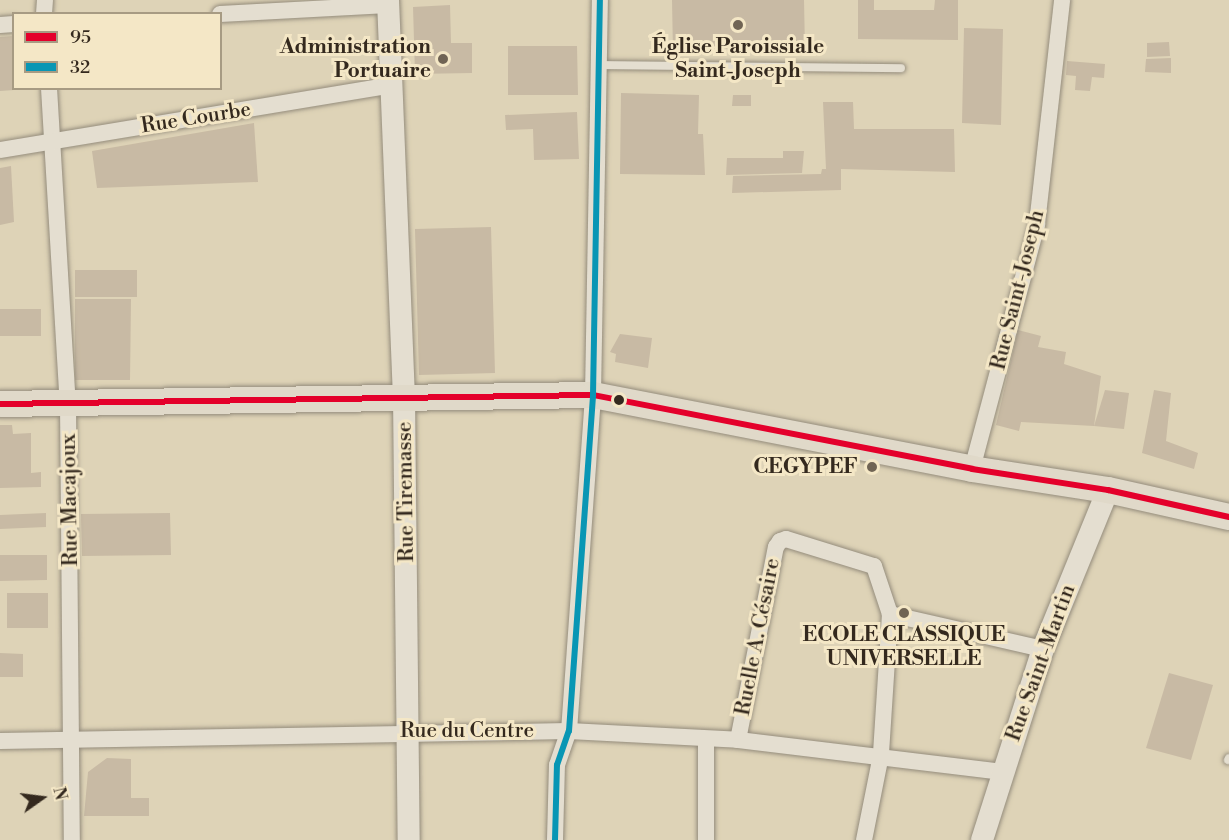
<!DOCTYPE html>
<meta charset="utf-8">
<style>
body{margin:0}
#map{position:relative;width:1229px;height:840px;overflow:hidden;background:#ded3b7;font-family:"Libre Bodoni",serif}
div>[style]{position:absolute}
.building>*{inset:0;background:#c8baa4}
.roads{filter:drop-shadow(0 0 2px #948c7c) drop-shadow(0 0 2px #948c7c)}
.lane>*{height:8px;margin:-4px;padding:0 4px;transform-origin:4px;border-radius:4px;background:#e4ded0}
.street>*{height:16px;margin:-8px;padding:0 8px;transform-origin:8px;border-radius:8px;background:#e4ded0}
.secondary>*{height:22px;margin:-11px;padding:0 11px;transform-origin:11px;border-radius:11px;background:#e4ded0}
.primary>*{height:26px;margin:-13px;padding:0 13px;transform-origin:13px;border-radius:13px;background:#e0d9c9}
.bus-1>*{height:6px;margin:-3px;padding:0 3px;transform-origin:3px;border-radius:3px;background:#e4002b}
.bus-2>*{height:6px;margin:-3px;padding:0 3px;transform-origin:3px;border-radius:3px;background:#0896b4}
.dots>*{width:16px;height:16px;translate:-50% -50%;box-sizing:border-box;border:3px solid #f4e7c6;border-radius:50%}
span{translate:-50% -50%;white-space:nowrap;text-align:center;line-height:1.15;-webkit-text-stroke:6px #f4e7c6;paint-order:stroke}
.poi-label{font-size:21px;color:#34291e;font-weight:700}
.right{translate:-100% -50%;text-align:right}
.street-label{font-size:21px;color:#34291e}
.legend{position:absolute;left:12px;top:12px;width:210px;height:78px;box-sizing:border-box;background:#f4e7c6;border:2px solid #a79b83;margin:0;padding:8px 10px;list-style:none;font-size:18px;color:#34291e}
.legend li{display:flex;align-items:center;gap:12px;height:30px}
.legend b{width:30px;border:2px solid #a79b83}
.north{position:absolute;left:12px;top:768px;width:60px;height:60px;-webkit-text-stroke:4px #f4e7c6;paint-order:stroke;rotate:76deg;font-size:16px;font-weight:700;line-height:24px;text-align:center;color:#34291e}
.north::after{content:'';display:block;margin:auto;width:21px;height:27px;background:#34291e;clip-path:polygon(50% 0,100% 100%,50% 72%,0 100%)}
</style>
<div id="map">
<div class="building">
<div style="clip-path:polygon(672px 0,804px 0,805px 50px,673px 52px)"></div>
<div style="clip-path:polygon(858px 0,874px 0,874px 10px,934px 10px,935px 0,958px 0,958px 40px,858px 39px)"></div>
<div style="clip-path:polygon(450px 5px,451px 43px,472px 43px,472px 73px,415px 74px,413px 7px)"></div>
<div style="clip-path:polygon(964px 28px,1003px 29px,1001px 125px,962px 123px)"></div>
<div style="clip-path:polygon(14px 36px,14px 90px,0 91px,0 37px)"></div>
<div style="clip-path:polygon(1169px 42px,1170px 56px,1147px 57px,1147px 43px)"></div>
<div style="clip-path:polygon(508px 46px,577px 46px,578px 95px,508px 95px)"></div>
<div style="clip-path:polygon(1171px 58px,1171px 73px,1145px 72px,1146px 59px)"></div>
<div style="clip-path:polygon(1067px 61px,1105px 64px,1104px 78px,1092px 77px,1090px 91px,1075px 90px,1076px 76px,1066px 75px)"></div>
<div style="clip-path:polygon(621px 93px,699px 95px,698px 134px,703px 134px,705px 175px,620px 174px)"></div>
<div style="clip-path:polygon(733px 95px,751px 95px,751px 106px,732px 106px)"></div>
<div style="clip-path:polygon(823px 102px,853px 102px,854px 129px,954px 129px,955px 172px,841px 169px,841px 190px,732px 193px,733px 176px,821px 174px,822px 169px,826px 169px)"></div>
<div style="clip-path:polygon(577px 112px,579px 159px,534px 160px,533px 129px,506px 130px,505px 115px)"></div>
<div style="clip-path:polygon(254px 123px,258px 182px,97px 188px,92px 151px)"></div>
<div style="clip-path:polygon(783px 151px,804px 151px,802px 173px,726px 175px,727px 158px,783px 158px)"></div>
<div style="clip-path:polygon(11px 166px,14px 222px,0 225px,0 168px)"></div>
<div style="clip-path:polygon(491px 227px,495px 373px,419px 375px,415px 229px)"></div>
<div style="clip-path:polygon(75px 270px,137px 270px,137px 297px,75px 297px)"></div>
<div style="clip-path:polygon(75px 299px,131px 299px,130px 380px,75px 380px)"></div>
<div style="clip-path:polygon(0 309px,41px 309px,41px 336px,0 336px)"></div>
<div style="clip-path:polygon(1018px 330px,1041px 336px,1038px 347px,1066px 352px,1064px 364px,1101px 376px,1094px 426px,1021px 422px,1019px 431px,996px 425px)"></div>
<div style="clip-path:polygon(620px 334px,652px 338px,648px 368px,615px 362px,616px 354px,610px 352px)"></div>
<div style="clip-path:polygon(1105px 390px,1129px 393px,1124px 429px,1094px 426px)"></div>
<div style="clip-path:polygon(1154px 390px,1171px 393px,1166px 441px,1198px 453px,1194px 469px,1142px 453px)"></div>
<div style="clip-path:polygon(0 425px,12px 425px,13px 434px,31px 433px,31px 473px,41px 472px,41px 487px,0 488px)"></div>
<div style="clip-path:polygon(46px 513px,46px 527px,0 529px,0 515px)"></div>
<div style="clip-path:polygon(170px 513px,171px 555px,82px 556px,81px 514px)"></div>
<div style="clip-path:polygon(0 555px,47px 555px,47px 580px,0 581px)"></div>
<div style="clip-path:polygon(7px 593px,48px 593px,48px 628px,7px 628px)"></div>
<div style="clip-path:polygon(0 653px,23px 654px,23px 677px,0 677px)"></div>
<div style="clip-path:polygon(1169px 673px,1213px 685px,1191px 760px,1146px 748px)"></div>
<div style="clip-path:polygon(107px 758px,131px 759px,131px 798px,149px 798px,149px 816px,84px 816px,88px 772px)"></div>
</div>
<div class="roads">
<div class="lane">
<div style="left:599px;top:65px;width:302px;rotate:0.6deg"></div>
<div style="left:1228px;top:760px;width:2px;rotate:-63deg"></div>
</div>
<div class="street">
<div style="left:44px;top:14px;width:14px;rotate:-86deg"></div>
<div style="left:220px;top:14px;width:168px;rotate:-3.1deg"></div>
<div style="left:0;top:25px;width:14px;rotate:-4deg"></div>
<div style="left:49px;top:88px;width:317px;rotate:86.6deg"></div>
<div style="left:68px;top:404px;width:436px;rotate:89.5deg"></div>
<div style="left:0;top:150px;width:396px;rotate:-9.4deg"></div>
<div style="left:972px;top:469px;width:253px;rotate:-75.1deg"></div>
<div style="left:1037px;top:224px;width:225px;rotate:-83.6deg"></div>
<div style="left:890px;top:614px;width:157px;rotate:12.9deg"></div>
<div style="left:738px;top:740px;width:197px;rotate:-78.9deg"></div>
<div style="left:776px;top:547px;width:7px;rotate:-56deg"></div>
<div style="left:780px;top:541px;width:6px;rotate:-18deg"></div>
<div style="left:786px;top:539px;width:92px;rotate:17.1deg"></div>
<div style="left:874px;top:566px;width:51px;rotate:71.6deg"></div>
<div style="left:890px;top:614px;width:141px;rotate:93.7deg"></div>
<div style="left:881px;top:755px;width:87px;rotate:101.3deg"></div>
<div style="left:0;top:741px;width:569px;rotate:-1.01deg"></div>
<div style="left:569px;top:731px;width:169px;rotate:3deg"></div>
<div style="left:738px;top:740px;width:267px;rotate:6.9deg"></div>
<div style="left:555px;top:840px;width:75px;rotate:-88.5deg"></div>
<div style="left:557px;top:765px;width:36px;rotate:-71deg"></div>
<div style="left:569px;top:731px;width:337px;rotate:-85.9deg"></div>
<div style="left:593px;top:395px;width:395px;rotate:-89deg"></div>
<div style="left:706px;top:840px;width:101px;rotate:-90deg"></div>
</div>
<div class="secondary">
<div style="left:388px;top:0;width:395px;rotate:87.7deg"></div>
<div style="left:404px;top:395px;width:445px;rotate:89.4deg"></div>
<div style="left:982px;top:840px;width:201px;rotate:-72.3deg"></div>
<div style="left:1043px;top:649px;width:172px;rotate:-67.8deg"></div>
</div>
<div class="primary">
<div style="left:0;top:404px;width:593px;rotate:-0.87deg"></div>
<div style="left:593px;top:395px;width:386px;rotate:11deg"></div>
<div style="left:972px;top:469px;width:138px;rotate:8.8deg"></div>
<div style="left:1108px;top:490px;width:124px;rotate:12.6deg"></div>
</div>
</div>
<div class="bus-1">
<div style="left:0;top:404px;width:593px;rotate:-0.87deg"></div>
<div style="left:593px;top:395px;width:386px;rotate:11deg"></div>
<div style="left:972px;top:469px;width:138px;rotate:8.8deg"></div>
<div style="left:1108px;top:490px;width:124px;rotate:12.6deg"></div>
</div>
<div class="bus-2">
<div style="left:555px;top:840px;width:75px;rotate:-88.5deg"></div>
<div style="left:557px;top:765px;width:36px;rotate:-71deg"></div>
<div style="left:569px;top:731px;width:337px;rotate:-85.9deg"></div>
<div style="left:593px;top:395px;width:395px;rotate:-89deg"></div>
</div>
<div class="dots">
<div style="left:738px;top:25px;background:#706454"></div>
<div style="left:443px;top:59px;background:#706454"></div>
<div style="left:619px;top:400px;background:#34291e"></div>
<div style="left:872px;top:467px;background:#706454"></div>
<div style="left:904px;top:613px;background:#706454"></div>
</div>
<div class="poi-label">
<span class="right" style="left:431px;top:59px">Administration<br>Portuaire</span>
<span style="left:738px;top:59px">Église Paroissiale<br>Saint-Joseph</span>
<span class="right" style="left:858px;top:467px">CEGYPEF</span>
<span style="left:904px;top:647px">ECOLE CLASSIQUE<br>UNIVERSELLE</span>
</div>
<div class="street-label">
<span style="left:196px;top:118px;rotate:-9deg">Rue Courbe</span>
<span style="left:1018px;top:290px;rotate:-76deg">Rue Saint-Joseph</span>
<span style="left:406px;top:492px;rotate:-91deg">Rue Tiremasse</span>
<span style="left:70px;top:500px;rotate:-91deg">Rue Macajoux</span>
<span style="left:758px;top:637px;rotate:-79deg">Ruelle A. Césaire</span>
<span style="left:1041px;top:663px;rotate:-70deg">Rue Saint-Martin</span>
<span style="left:467px;top:731px">Rue du Centre</span>
</div>
<ul class="legend">
<li><b style="height:8px;background:#e4002b"></b>95</li>
<li><b style="height:8px;background:#0896b4"></b>32</li>
</ul>
<div class="north">N</div>
</div>
